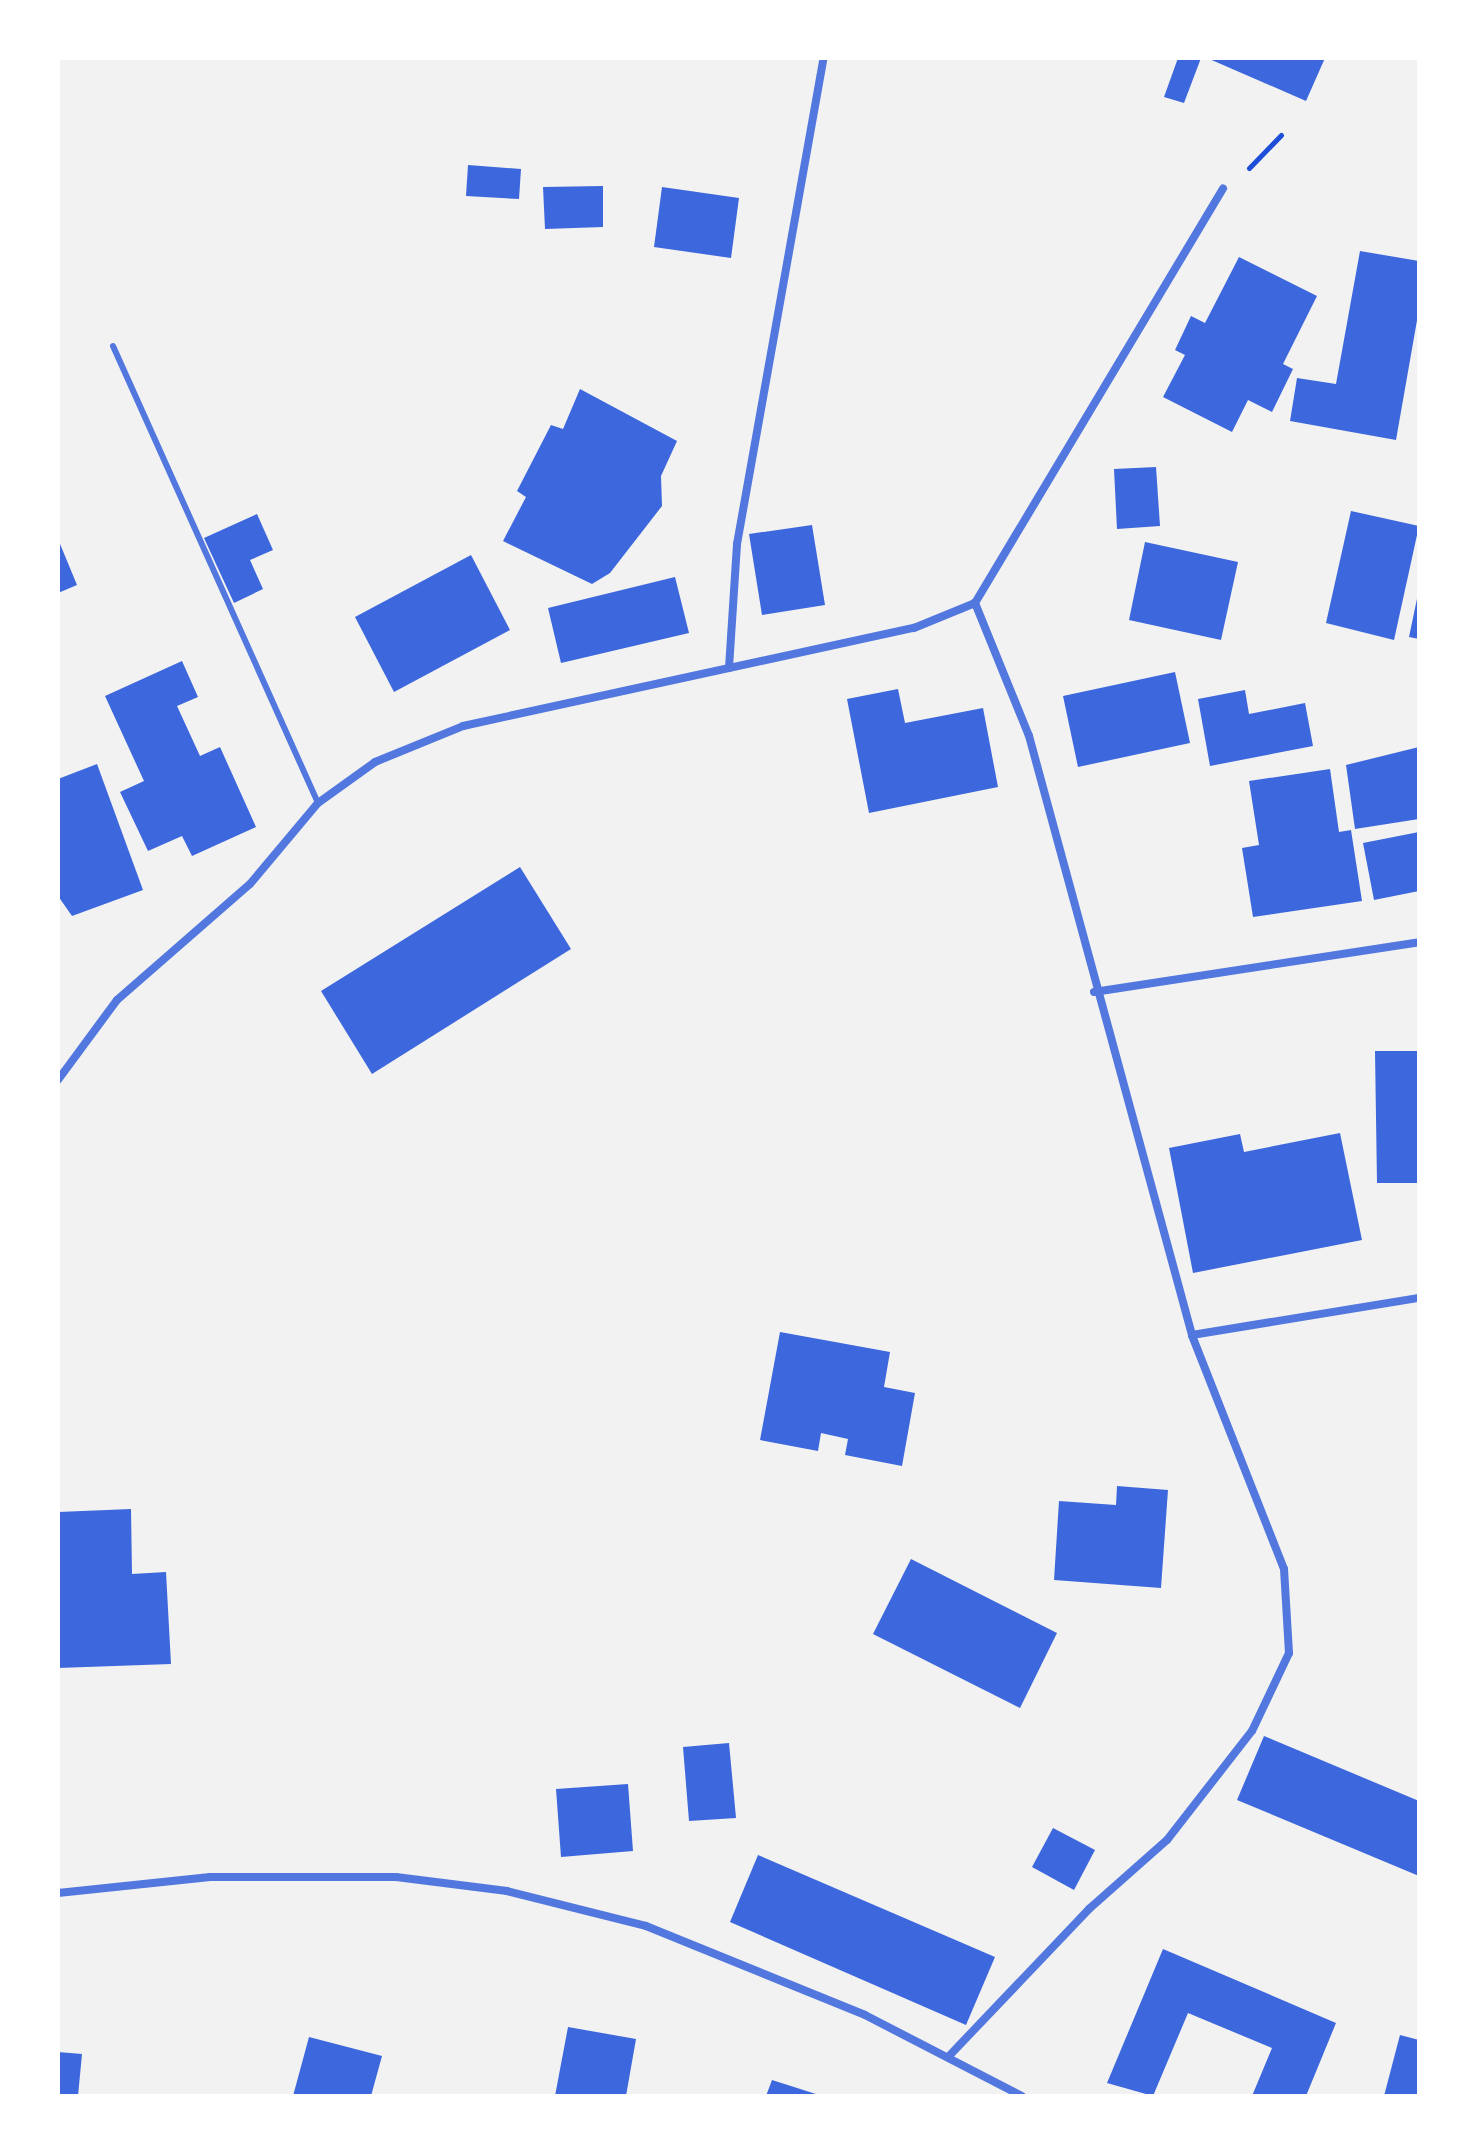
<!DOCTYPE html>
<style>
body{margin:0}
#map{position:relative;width:1477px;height:2154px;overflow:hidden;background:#f2f2f2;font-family:Overpass,sans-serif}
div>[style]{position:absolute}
.building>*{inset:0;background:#3d67dc}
.path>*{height:5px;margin:-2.5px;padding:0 2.5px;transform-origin:2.5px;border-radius:2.5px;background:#1d4ed8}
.service>*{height:6px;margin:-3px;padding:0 3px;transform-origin:3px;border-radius:3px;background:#5277de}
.minor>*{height:8px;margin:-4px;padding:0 4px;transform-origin:4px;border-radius:4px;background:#5277de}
span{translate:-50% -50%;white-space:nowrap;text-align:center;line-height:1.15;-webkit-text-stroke:7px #fff;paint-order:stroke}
.frame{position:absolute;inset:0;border:60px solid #fff;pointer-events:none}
</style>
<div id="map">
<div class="building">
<div style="clip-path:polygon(1178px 58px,1201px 58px,1184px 103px,1164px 97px)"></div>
<div style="clip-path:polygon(1207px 58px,1325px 58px,1306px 101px)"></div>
<div style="clip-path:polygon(468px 165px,521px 169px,519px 199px,466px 196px)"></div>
<div style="clip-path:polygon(603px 186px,603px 227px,545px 229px,543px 187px)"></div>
<div style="clip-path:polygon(662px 187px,739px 198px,731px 258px,654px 247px)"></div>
<div style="clip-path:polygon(1360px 251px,1419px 261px,1419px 309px,1396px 440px,1290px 421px,1297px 378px,1336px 384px)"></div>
<div style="clip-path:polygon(1239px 257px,1317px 296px,1283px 364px,1293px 369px,1272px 412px,1248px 400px,1232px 432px,1163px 397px,1185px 355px,1175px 350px,1191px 316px,1205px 323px)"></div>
<div style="clip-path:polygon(580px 389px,677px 441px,661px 476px,662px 506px,610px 573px,592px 584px,503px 541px,526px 497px,517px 491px,551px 425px,563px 429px)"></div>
<div style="clip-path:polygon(1156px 467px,1160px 526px,1117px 529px,1114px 469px)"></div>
<div style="clip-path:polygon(1351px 511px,1419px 526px,1394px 640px,1326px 623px)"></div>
<div style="clip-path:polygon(257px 514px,273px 550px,250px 560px,263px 589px,234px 603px,204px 538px)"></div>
<div style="clip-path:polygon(812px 525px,825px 605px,762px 615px,749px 534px)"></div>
<div style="clip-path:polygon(58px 539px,77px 585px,58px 593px)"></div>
<div style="clip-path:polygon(1145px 542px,1238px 562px,1221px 640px,1129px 620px)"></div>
<div style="clip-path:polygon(471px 555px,510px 630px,394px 692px,355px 617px)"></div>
<div style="clip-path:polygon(675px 577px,689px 633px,561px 663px,548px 608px)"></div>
<div style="clip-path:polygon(1418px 594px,1419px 594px,1419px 639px,1409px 637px)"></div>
<div style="clip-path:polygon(182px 661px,198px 697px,177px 706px,200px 756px,220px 747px,256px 827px,192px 856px,182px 836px,148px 851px,120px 792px,144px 781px,105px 696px)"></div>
<div style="clip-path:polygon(1175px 672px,1190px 743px,1078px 767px,1063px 696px)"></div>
<div style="clip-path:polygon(898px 689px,905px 723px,983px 708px,998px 787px,869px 813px,847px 699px)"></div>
<div style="clip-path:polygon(1245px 690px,1249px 714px,1305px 703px,1313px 746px,1210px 766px,1198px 699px)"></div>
<div style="clip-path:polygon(1419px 747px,1419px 819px,1355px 829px,1346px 765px)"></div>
<div style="clip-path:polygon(97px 764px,143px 890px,72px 916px,58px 896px,58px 779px)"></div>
<div style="clip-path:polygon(1330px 769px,1339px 832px,1351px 830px,1362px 901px,1253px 917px,1242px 848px,1259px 845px,1249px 781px)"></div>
<div style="clip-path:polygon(1419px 832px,1419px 891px,1374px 900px,1363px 843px)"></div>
<div style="clip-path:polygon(520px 867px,571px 949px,372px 1074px,321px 991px)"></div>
<div style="clip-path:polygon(1375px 1051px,1419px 1051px,1419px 1183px,1377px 1183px)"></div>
<div style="clip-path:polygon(1340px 1133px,1362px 1240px,1193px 1273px,1169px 1148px,1240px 1134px,1244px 1152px)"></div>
<div style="clip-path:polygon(780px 1332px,890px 1352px,884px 1387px,915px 1393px,902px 1466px,845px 1455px,848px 1439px,821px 1433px,818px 1451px,760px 1440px)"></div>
<div style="clip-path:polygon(1117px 1486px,1168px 1490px,1161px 1588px,1054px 1580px,1059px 1501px,1116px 1505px)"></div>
<div style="clip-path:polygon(131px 1509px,132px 1574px,166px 1572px,171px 1664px,58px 1668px,58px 1512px)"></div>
<div style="clip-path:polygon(911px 1559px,1057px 1633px,1020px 1708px,873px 1634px)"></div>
<div style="clip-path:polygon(1264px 1736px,1419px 1801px,1419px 1876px,1237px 1800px)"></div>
<div style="clip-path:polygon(729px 1743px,736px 1818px,689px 1821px,683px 1747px)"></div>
<div style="clip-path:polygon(628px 1784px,633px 1851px,561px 1857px,556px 1789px)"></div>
<div style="clip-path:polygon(1053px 1828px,1095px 1850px,1074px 1890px,1032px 1867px)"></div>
<div style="clip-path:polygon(758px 1855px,995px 1957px,966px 2025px,730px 1922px)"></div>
<div style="clip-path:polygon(1163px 1949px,1336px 2023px,1306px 2096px,1252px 2096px,1272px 2048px,1188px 2013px,1153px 2096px,1107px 2083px)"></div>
<div style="clip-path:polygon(568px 2027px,636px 2039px,626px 2096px,555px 2096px)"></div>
<div style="clip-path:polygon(1400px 2035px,1419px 2040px,1419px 2096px,1384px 2096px)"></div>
<div style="clip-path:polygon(309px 2037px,382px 2056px,371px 2096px,293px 2096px)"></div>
<div style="clip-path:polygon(58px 2052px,82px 2054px,78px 2096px,58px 2096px)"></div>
<div style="clip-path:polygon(772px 2080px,819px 2095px,819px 2096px,766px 2096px)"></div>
</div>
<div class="path">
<div style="left:1249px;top:168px;width:46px;rotate:-45.9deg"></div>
</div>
<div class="service">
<div style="left:113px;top:346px;width:501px;rotate:65.84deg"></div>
</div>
<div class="minor">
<div style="left:729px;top:668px;width:124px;rotate:-86.3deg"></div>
<div style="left:737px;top:544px;width:494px;rotate:-79.9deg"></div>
<div style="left:1094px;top:992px;width:329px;rotate:-8.7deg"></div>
<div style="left:58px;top:1080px;width:99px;rotate:-53.6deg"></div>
<div style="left:117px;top:1000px;width:176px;rotate:-41.1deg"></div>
<div style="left:250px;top:884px;width:106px;rotate:-50deg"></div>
<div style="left:318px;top:803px;width:70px;rotate:-35.7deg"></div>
<div style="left:375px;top:762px;width:95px;rotate:-22.2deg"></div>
<div style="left:463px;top:726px;width:462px;rotate:-12.3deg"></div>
<div style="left:914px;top:628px;width:66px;rotate:-22.3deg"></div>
<div style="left:975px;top:603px;width:483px;rotate:-59.1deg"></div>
<div style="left:1192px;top:1335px;width:230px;rotate:-9.3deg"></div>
<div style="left:58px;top:1893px;width:153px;rotate:-6deg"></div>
<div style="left:210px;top:1877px;width:186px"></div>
<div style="left:396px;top:1877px;width:112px;rotate:7.2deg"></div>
<div style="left:507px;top:1891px;width:143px;rotate:14.1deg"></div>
<div style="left:646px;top:1926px;width:236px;rotate:22.1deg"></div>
<div style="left:865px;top:2015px;width:177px;rotate:27.3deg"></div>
<div style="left:950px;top:2055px;width:202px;rotate:-46.4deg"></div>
<div style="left:1089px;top:1909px;width:104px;rotate:-41.5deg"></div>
<div style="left:1167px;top:1840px;width:138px;rotate:-52.1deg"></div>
<div style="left:1252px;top:1731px;width:86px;rotate:-64.6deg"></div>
<div style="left:1289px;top:1653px;width:84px;rotate:-93.4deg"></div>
<div style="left:1284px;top:1569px;width:251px;rotate:-111.5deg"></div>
<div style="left:1192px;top:1335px;width:621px;rotate:-105.22deg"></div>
<div style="left:1029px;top:736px;width:144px;rotate:-112.1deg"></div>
</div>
<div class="frame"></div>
</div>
